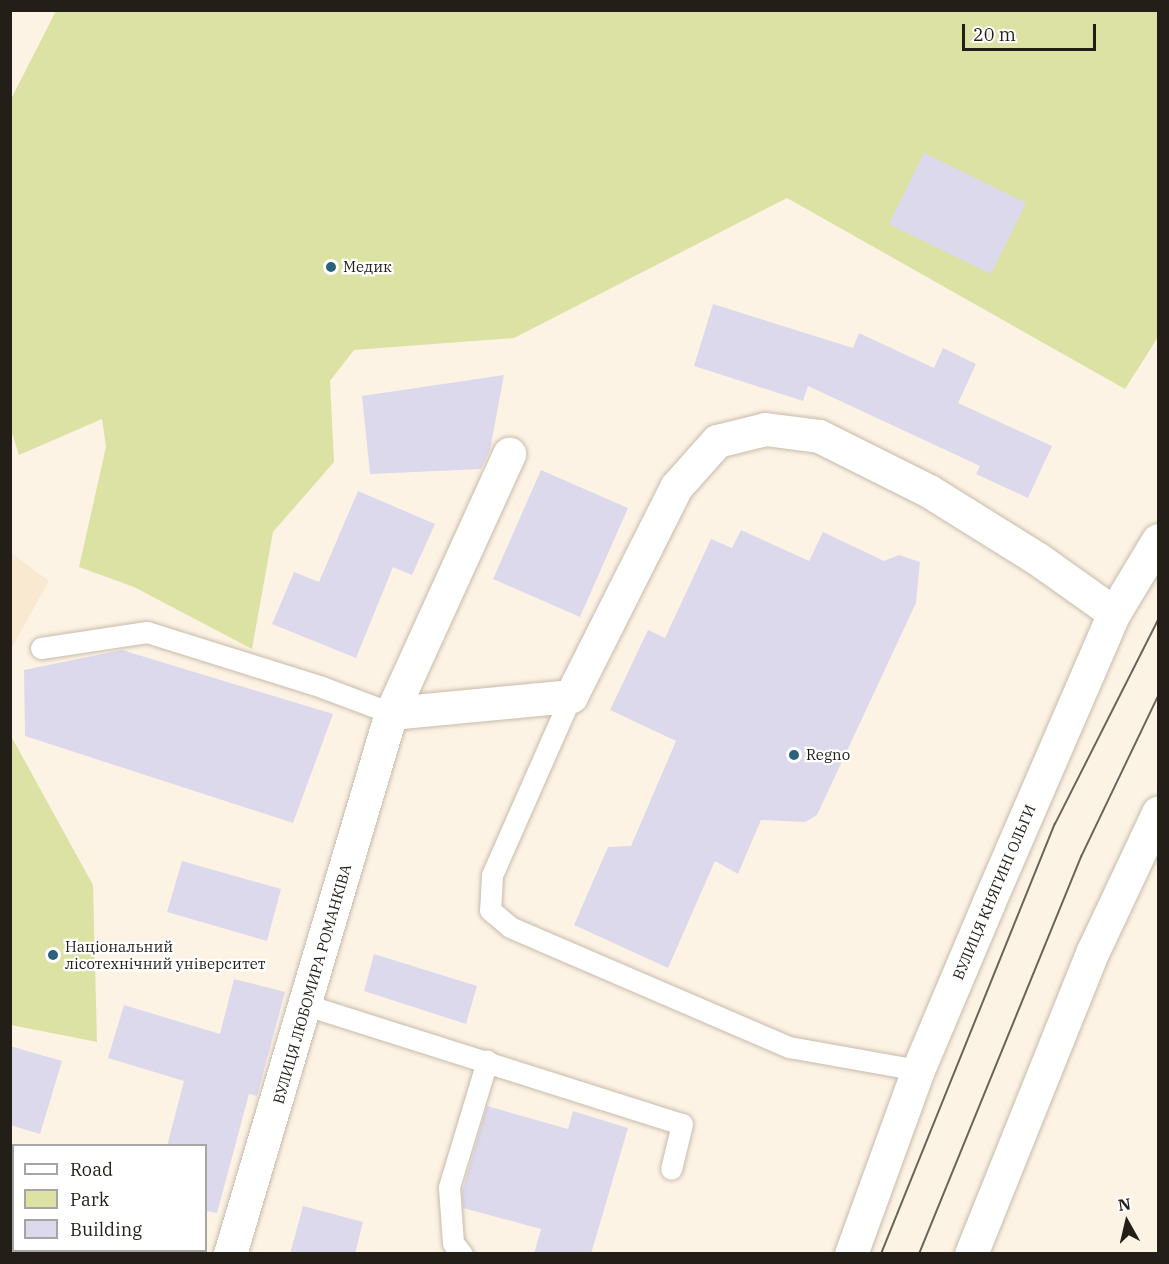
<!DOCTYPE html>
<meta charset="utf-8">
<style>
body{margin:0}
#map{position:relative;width:1169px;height:1264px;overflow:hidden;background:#fdf3e5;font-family:"IBM Plex Serif",serif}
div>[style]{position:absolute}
.built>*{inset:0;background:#f9e9d0}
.green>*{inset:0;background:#dbe2a4}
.building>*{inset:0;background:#ddd9ed}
.roads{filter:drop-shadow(0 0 2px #c7bbaa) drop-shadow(0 0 2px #c7bbaa)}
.lane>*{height:21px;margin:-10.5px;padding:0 10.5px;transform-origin:10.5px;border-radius:10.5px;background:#fff}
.street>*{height:33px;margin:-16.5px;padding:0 16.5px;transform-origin:16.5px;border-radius:16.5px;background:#fff}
.secondary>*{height:33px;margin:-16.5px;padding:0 16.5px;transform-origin:16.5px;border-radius:16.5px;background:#fff}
.tram>*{height:1.5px;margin:-0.75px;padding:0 0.75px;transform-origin:0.75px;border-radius:0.75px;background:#6a645b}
.dots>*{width:16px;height:16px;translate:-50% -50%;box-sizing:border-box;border:3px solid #fff;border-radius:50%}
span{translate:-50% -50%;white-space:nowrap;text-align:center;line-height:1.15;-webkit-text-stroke:4.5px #fff;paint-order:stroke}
.poi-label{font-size:15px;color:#231f18}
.left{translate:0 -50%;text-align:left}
.street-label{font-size:15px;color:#231f18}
.frame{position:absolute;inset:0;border:12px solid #231f18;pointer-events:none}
.legend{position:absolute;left:12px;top:1144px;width:195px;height:108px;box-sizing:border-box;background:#fff;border:2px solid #a7a5a3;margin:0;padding:8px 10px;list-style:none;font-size:18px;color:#231f18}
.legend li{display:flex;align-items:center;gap:12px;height:30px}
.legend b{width:30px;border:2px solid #a7a5a3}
.north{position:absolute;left:1097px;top:1192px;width:60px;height:60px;-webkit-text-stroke:4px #fff;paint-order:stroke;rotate:352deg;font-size:16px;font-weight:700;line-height:24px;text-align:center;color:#231f18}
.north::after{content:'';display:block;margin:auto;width:21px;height:27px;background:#231f18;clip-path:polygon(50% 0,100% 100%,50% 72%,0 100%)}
.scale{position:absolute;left:962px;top:24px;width:134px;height:27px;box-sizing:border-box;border:3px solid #231f18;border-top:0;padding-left:8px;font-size:18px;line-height:21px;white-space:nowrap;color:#231f18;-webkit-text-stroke:4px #fff;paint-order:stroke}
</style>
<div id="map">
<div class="built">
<div style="clip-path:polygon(11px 553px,49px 581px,11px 649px)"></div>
</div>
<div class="green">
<div style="clip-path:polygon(56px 11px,1158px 11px,1158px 337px,1125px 389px,787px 198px,514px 338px,354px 350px,330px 381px,334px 462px,273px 532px,252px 649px,134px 587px,79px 567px,106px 447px,102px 419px,19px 455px,11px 430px,11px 99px)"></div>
<div style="clip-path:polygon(11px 736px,93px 885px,97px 1042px,11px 1025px)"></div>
<div style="clip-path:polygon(10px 1183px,14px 1250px,60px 1251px,59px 1253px,11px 1253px)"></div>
</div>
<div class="building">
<div style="clip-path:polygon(924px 153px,1026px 203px,991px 274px,889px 224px)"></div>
<div style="clip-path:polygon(713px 304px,853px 348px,859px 333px,934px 368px,943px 348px,976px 364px,958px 403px,1052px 446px,1028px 498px,976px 474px,980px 466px,808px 386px,803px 401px,694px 366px)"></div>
<div style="clip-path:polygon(504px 375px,490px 450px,481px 469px,370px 474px,362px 396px)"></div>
<div style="clip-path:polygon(541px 470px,628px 508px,580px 617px,493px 579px)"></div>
<div style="clip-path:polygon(358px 491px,435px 524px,412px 575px,393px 567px,356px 658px,272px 624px,294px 572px,319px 582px)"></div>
<div style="clip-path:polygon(741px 530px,809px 561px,823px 532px,884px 561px,899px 555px,920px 562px,916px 603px,817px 815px,805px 822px,761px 820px,738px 874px,715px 861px,668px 968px,574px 925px,608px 847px,631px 846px,676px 741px,610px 710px,648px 630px,665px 638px,711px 539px,732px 548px)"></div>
<div style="clip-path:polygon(122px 650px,333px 714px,293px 823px,25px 736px,24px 670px)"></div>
<div style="clip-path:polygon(182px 861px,281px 889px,267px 941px,167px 912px)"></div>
<div style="clip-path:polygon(374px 954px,477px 986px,466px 1024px,364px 991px)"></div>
<div style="clip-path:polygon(234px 979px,285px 992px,257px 1096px,249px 1094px,217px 1213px,206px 1211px,206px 1146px,167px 1146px,184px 1081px,108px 1058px,124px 1005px,220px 1034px)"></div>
<div style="clip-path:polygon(10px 1046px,62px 1061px,40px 1134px,10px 1125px)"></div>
<div style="clip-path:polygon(487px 1106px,568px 1129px,573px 1111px,628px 1128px,591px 1254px,534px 1254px,541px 1229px,463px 1208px,462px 1192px)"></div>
<div style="clip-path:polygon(303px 1206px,363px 1222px,355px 1254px,290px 1254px)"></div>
</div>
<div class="roads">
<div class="lane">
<div style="left:41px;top:648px;width:107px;rotate:-8.6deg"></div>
<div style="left:147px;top:632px;width:183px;rotate:17.4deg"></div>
<div style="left:322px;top:687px;width:74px;rotate:20.6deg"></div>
<div style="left:571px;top:696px;width:196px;rotate:113.8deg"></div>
<div style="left:492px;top:875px;width:35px;rotate:93deg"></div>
<div style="left:490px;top:910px;width:26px;rotate:40deg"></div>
<div style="left:510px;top:927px;width:304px;rotate:23.3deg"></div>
<div style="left:789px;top:1047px;width:131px;rotate:10.1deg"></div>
<div style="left:306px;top:1005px;width:394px;rotate:17.6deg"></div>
<div style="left:682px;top:1124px;width:46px;rotate:103.7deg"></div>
<div style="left:462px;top:1254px;width:14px;rotate:-129deg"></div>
<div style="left:453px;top:1243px;width:56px;rotate:-94.1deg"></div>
<div style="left:449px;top:1187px;width:132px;rotate:-73.2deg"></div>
</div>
<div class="street">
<div style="left:391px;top:713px;width:181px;rotate:-5.4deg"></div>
<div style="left:571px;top:696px;width:234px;rotate:-63.3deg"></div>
<div style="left:676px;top:487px;width:62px;rotate:-48.3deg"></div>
<div style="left:717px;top:441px;width:49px;rotate:-14deg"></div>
<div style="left:765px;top:429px;width:54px;rotate:7.4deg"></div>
<div style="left:819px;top:436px;width:123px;rotate:26.6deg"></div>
<div style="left:929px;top:491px;width:128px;rotate:32deg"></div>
<div style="left:1038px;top:559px;width:93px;rotate:35.4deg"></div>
<div style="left:230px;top:1254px;width:564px;rotate:-73.43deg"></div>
<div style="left:391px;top:713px;width:285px;rotate:-65.5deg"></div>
</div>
<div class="secondary">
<div style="left:851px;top:1254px;width:196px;rotate:-70deg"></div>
<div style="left:918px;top:1070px;width:180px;rotate:-67.1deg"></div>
<div style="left:988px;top:904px;width:317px;rotate:-66.6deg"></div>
<div style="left:1114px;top:613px;width:85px;rotate:-58.9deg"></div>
<div style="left:971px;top:1254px;width:327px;rotate:-68.1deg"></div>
<div style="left:1093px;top:951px;width:153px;rotate:-64.8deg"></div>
</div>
</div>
<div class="tram">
<div style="left:881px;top:1254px;width:464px;rotate:-68deg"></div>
<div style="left:1055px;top:824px;width:229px;rotate:-63.2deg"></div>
<div style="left:919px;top:1254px;width:429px;rotate:-67.8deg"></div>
<div style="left:1081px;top:857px;width:178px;rotate:-64.4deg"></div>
</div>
<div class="dots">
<div style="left:331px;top:267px;background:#2a617c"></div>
<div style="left:794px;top:755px;background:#2a617c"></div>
<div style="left:53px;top:955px;background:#2a617c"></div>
</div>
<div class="poi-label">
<span class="left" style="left:343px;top:267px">Медик</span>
<span class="left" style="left:806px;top:755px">Regno</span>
<span class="left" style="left:65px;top:955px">Національний<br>лісотехнічний університет</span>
</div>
<div class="street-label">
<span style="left:994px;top:892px;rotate:-67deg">ВУЛИЦЯ КНЯГИНІ ОЛЬГИ</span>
<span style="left:312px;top:984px;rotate:-74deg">ВУЛИЦЯ ЛЮБОМИРА РОМАНКІВА</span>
</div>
<div class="frame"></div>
<ul class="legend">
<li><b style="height:8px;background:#fff"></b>Road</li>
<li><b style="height:16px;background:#dbe2a4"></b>Park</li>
<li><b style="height:16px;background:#ddd9ed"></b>Building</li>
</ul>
<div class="north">N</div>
<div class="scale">20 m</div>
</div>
